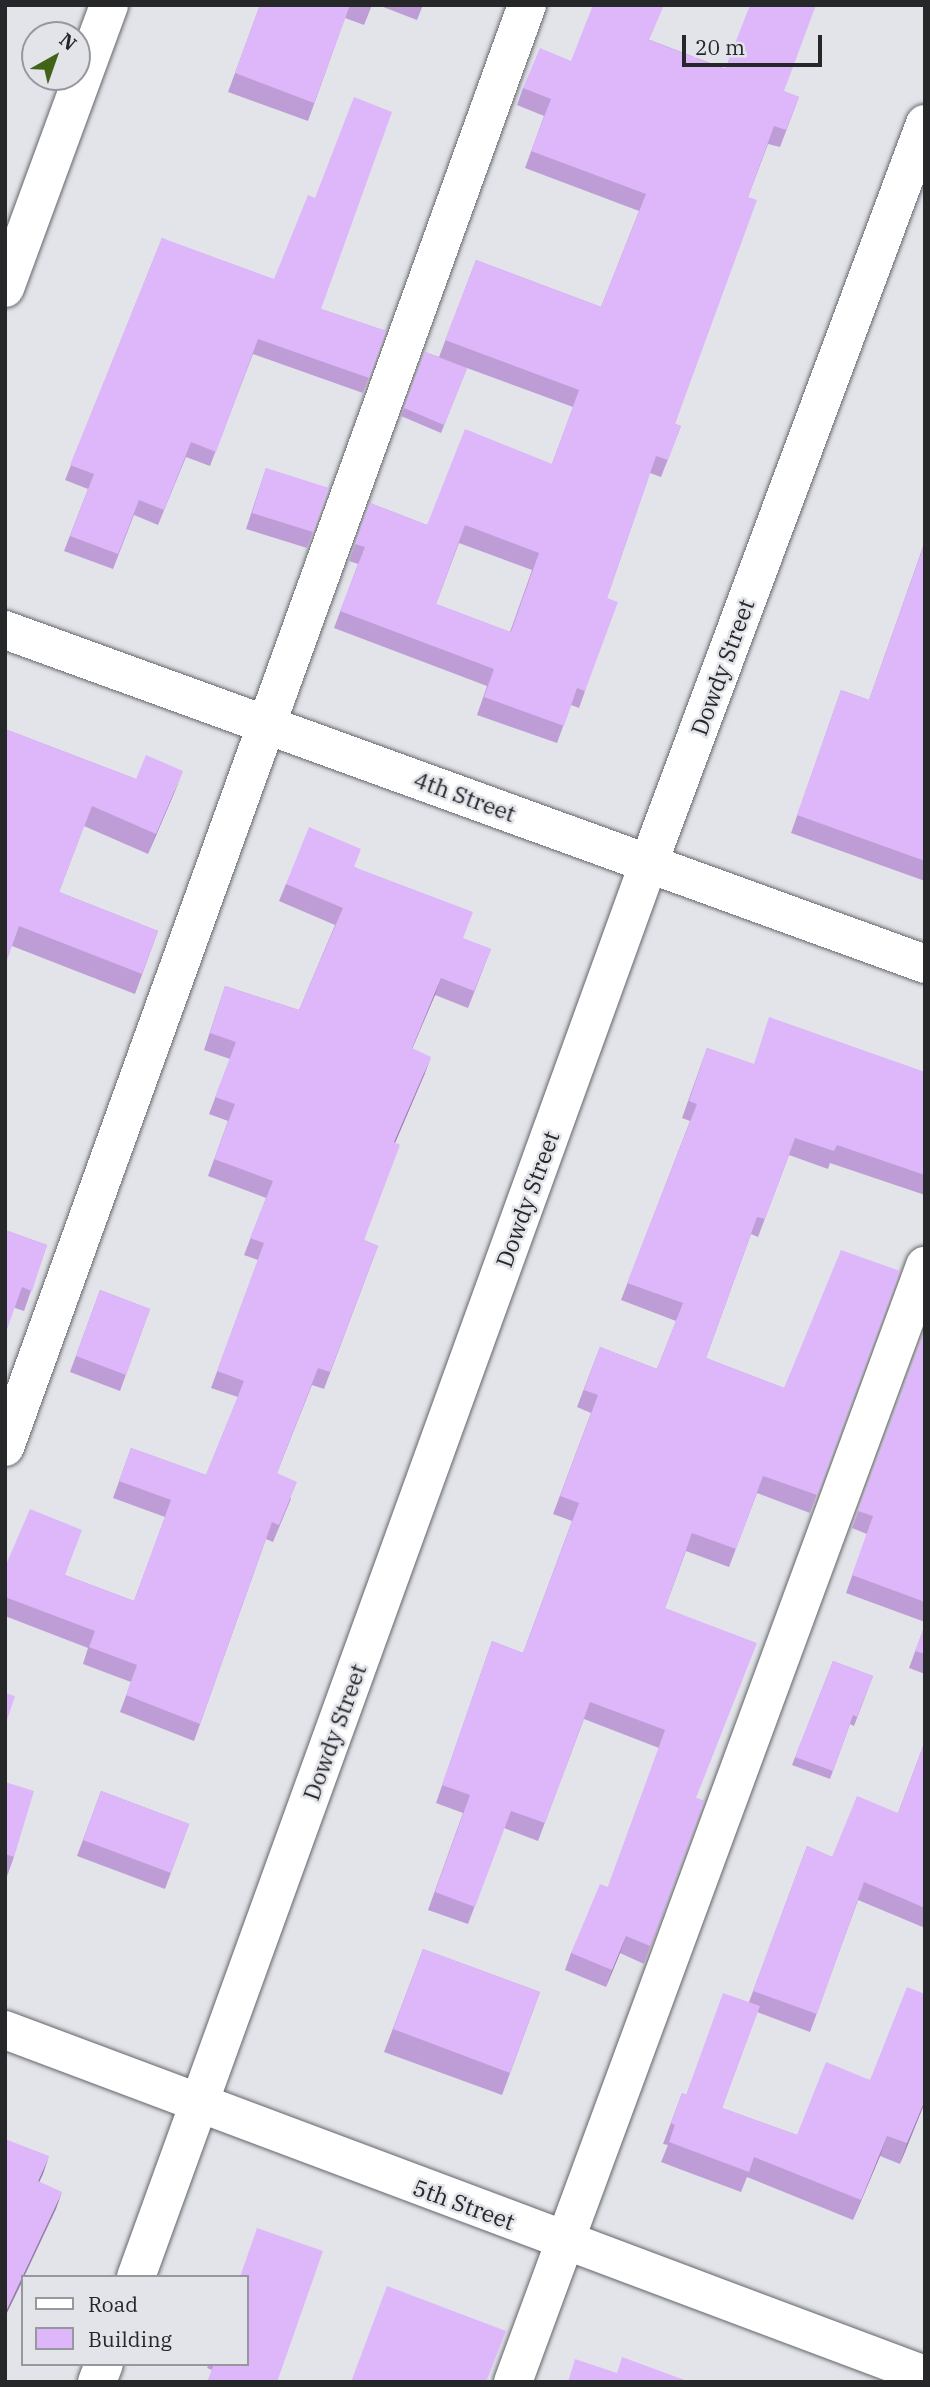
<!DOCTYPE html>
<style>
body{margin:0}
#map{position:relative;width:930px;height:2387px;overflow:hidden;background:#e2e4ea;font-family:"IBM Plex Serif",serif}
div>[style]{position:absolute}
.roads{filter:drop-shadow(0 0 2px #64666b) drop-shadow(0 0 2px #64666b)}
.minor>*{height:38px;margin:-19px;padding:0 19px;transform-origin:19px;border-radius:19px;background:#fff}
.wall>*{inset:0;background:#be9dd6}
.shaded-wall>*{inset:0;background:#9b80ae}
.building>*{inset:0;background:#ddb7f9}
span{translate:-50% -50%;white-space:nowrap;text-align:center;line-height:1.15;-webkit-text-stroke:5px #e2e4ea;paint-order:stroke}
.street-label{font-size:23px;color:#262729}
.frame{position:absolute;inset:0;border:7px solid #262729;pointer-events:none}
.legend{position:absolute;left:21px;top:2275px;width:228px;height:91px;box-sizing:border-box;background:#e2e4ea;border:2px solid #97989d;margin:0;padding:9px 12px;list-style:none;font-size:21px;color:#262729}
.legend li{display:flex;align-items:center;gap:14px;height:35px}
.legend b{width:35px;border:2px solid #97989d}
.north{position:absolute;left:21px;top:21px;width:70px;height:70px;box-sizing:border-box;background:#e2e4ea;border:2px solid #97989d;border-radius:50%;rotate:40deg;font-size:19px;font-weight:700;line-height:28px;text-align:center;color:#262729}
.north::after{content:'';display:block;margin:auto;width:24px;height:32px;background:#426217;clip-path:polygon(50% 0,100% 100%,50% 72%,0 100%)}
.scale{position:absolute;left:682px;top:35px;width:140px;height:32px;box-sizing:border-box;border:4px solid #262729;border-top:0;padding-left:9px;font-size:21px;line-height:24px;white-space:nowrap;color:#262729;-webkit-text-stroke:5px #e2e4ea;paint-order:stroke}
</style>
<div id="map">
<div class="roads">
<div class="minor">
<div style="left:5px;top:288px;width:302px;rotate:-69.8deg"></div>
<div style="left:5px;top:630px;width:979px;rotate:19.95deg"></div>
<div style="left:5px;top:1447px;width:1534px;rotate:-70.1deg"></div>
<div style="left:5px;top:2030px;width:983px;rotate:20.56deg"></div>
<div style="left:136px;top:2277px;width:1505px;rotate:-70.07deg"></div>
<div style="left:649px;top:862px;width:788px;rotate:-69.5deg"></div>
<div style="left:97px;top:2382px;width:19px;rotate:-69deg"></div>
<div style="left:513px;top:2382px;width:1190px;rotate:-69.74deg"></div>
</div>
</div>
<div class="wall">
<div style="clip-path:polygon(260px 5px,372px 5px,364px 25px,345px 18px,308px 121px,228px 92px)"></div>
<div style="clip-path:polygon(378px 5px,423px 5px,417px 20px)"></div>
<div style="clip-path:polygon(evenodd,650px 40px,799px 97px,780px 147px,768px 144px,748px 197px,675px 424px,681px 426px,661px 477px,650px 473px,607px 598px,585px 691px,579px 708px,571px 705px,557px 743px,477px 715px,487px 686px,334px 628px,358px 564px,349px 561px,370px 503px,427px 525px,552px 464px,573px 407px,467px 368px,441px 433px,401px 416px,425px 352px,439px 357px,476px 260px,601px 307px,639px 211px,525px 168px,544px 116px,517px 105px,523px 88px,571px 61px,650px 40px,459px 543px,532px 570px,510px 632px,436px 604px,459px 543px)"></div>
<div style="clip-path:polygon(162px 238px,321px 309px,386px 331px,363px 393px,253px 354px,210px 466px,186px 457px,158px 525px,134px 515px,113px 569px,64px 551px,88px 489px,65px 480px)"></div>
<div style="clip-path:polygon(266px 468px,313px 532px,307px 548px,246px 529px)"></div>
<div style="clip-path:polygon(925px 541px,925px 881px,791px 833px,841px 690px,869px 700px)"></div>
<div style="clip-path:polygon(5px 729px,136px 779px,175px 791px,148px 854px,84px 826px,59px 892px,158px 931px,135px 994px,12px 946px)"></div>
<div style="clip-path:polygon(355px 867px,463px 939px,491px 949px,468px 1008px,435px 995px,412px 1049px,425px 1073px,395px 1143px,364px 1240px,378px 1246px,324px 1389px,312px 1385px,277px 1473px,291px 1499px,273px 1542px,266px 1539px,194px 1741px,120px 1712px,131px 1682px,83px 1664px,88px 1648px,5px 1616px,5px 1567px,65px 1575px,134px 1601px,165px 1517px,113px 1498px,131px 1448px,206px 1475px,238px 1397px,211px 1388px,258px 1260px,244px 1255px,266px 1198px,208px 1176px,228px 1121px,209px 1114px,230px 1059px,204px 1050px,225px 986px,299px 1010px,335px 925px,279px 901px,286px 884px)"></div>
<div style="clip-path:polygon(707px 1048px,753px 1064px,925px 1072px,925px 1195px,830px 1163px,828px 1169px,789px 1155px,758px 1237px,751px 1234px,706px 1358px,784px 1388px,900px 1271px,810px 1513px,757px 1493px,729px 1567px,686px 1551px,665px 1608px,696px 1798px,704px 1801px,644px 1964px,620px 1953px,606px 1987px,565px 1970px,571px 1953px,608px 1887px,659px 1748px,584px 1719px,538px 1841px,504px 1828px,468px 1924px,428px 1910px,463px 1813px,436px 1803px,492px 1641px,523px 1653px,572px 1521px,553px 1514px,591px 1413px,577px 1407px,600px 1347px,657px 1369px,676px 1321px,621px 1300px,690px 1121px,682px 1118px)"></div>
<div style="clip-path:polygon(5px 1230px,47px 1245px,24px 1311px,15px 1308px)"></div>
<div style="clip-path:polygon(100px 1290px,150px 1309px,120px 1391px,70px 1372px)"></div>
<div style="clip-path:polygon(925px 1330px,925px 1622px,846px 1593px,867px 1534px,852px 1528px)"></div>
<div style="clip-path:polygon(925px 1625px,925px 1674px,909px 1668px)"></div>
<div style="clip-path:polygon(833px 1661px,873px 1676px,854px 1726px,850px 1724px,830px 1779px,792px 1765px)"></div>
<div style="clip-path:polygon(925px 1741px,925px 1928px,858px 1900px,810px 2032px,757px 2012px,722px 2108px,797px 2135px,870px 2080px,925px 1994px,925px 2102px,900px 2164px,880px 2156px,853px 2220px,747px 2177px,741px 2192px,661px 2162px,668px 2145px,663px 2144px,682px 2093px,686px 2095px,749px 2002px,807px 1846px,832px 1857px,898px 1813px)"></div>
<div style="clip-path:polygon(5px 1782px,14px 1857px,6px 1879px,5px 1879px)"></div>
<div style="clip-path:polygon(101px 1791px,189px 1824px,165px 1889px,77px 1856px)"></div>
<div style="clip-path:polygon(423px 1949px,540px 1992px,502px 2095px,384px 2052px)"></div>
<div style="clip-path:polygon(209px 2364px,247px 2364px,212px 2370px,207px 2368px)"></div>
</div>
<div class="shaded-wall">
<div style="clip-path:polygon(183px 771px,175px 791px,148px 854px,156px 834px)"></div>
<div style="clip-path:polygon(441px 978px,435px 995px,405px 1065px,412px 1048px)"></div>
<div style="clip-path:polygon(431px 1057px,425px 1073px,388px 1159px,394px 1142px)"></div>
<div style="clip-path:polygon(626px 1936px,620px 1953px,606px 1987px,612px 1970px)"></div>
<div style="clip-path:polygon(925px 2100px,925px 2102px,900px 2164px,907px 2143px)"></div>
<div style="clip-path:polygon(887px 2136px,880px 2156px,853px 2220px,861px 2200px)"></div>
<div style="clip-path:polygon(49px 2156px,43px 2174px,32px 2198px,38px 2181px)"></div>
<div style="clip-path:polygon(62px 2192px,56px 2209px,24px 2277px,23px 2277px,23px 2280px,5px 2317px,5px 2313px)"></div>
</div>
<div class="building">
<div style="clip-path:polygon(260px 5px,350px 5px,314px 103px,235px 73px)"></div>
<div style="clip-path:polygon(evenodd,593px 5px,664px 5px,649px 40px,725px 69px,750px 5px,816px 5px,784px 91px,799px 97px,786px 130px,774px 126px,748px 197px,757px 200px,675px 424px,681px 426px,668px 460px,656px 456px,607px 598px,618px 602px,585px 691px,577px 688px,564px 726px,484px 697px,494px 669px,340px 611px,365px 547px,355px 544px,370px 503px,427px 525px,465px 429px,552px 464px,579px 390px,445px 340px,476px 260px,601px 307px,646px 194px,531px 151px,551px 99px,523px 88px,540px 48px,571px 61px,593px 5px,465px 525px,539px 553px,511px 632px,436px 604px,465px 525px)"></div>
<div style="clip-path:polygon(354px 97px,392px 112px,321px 309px,386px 331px,369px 378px,258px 339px,216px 452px,191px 442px,164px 510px,139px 500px,118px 554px,70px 536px,94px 474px,70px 465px,162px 238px,274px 279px,308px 195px,315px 198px)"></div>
<div style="clip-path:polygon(425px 352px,467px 368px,444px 425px,404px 408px)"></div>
<div style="clip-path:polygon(266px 468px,329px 488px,313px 532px,252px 513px)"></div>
<div style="clip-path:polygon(925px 542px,925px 861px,797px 815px,841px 690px,869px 700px)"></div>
<div style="clip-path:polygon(5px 729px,136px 779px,146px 755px,183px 771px,156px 834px,92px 806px,59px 892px,158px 931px,142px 974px,19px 926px,5px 966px)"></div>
<div style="clip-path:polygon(309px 827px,361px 849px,354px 867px,473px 912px,463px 938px,491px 949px,474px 991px,441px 978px,412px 1048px,431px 1057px,394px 1142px,400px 1145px,364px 1240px,378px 1246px,330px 1372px,318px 1368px,277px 1473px,297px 1482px,279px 1525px,272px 1522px,200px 1724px,126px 1695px,137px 1665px,89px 1647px,95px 1631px,5px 1597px,5px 1567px,30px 1509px,82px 1530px,65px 1575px,134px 1601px,171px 1500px,119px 1481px,131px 1448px,206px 1475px,244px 1381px,217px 1371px,264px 1243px,250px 1238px,273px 1181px,214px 1159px,235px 1104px,215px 1097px,236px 1042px,210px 1033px,225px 986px,299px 1010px,343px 908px,286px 884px)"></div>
<div style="clip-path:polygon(769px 1017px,925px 1072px,925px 1175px,837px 1145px,834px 1151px,795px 1138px,765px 1219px,757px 1217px,706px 1358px,784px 1388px,841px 1250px,900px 1271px,817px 1495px,763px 1476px,736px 1549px,692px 1533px,665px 1608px,757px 1643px,696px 1798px,704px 1801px,650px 1946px,626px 1936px,612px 1970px,571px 1953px,600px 1884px,608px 1887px,665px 1730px,590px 1702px,545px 1823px,511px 1811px,475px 1907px,435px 1892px,470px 1795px,442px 1785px,492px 1641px,523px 1653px,579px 1503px,560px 1496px,598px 1395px,584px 1390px,600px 1347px,657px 1369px,683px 1303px,627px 1283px,697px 1104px,689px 1101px,707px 1048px,754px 1064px)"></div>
<div style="clip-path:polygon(5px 1230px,47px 1245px,32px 1291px,22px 1287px,5px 1335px)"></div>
<div style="clip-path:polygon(100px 1290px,150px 1309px,126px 1375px,76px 1356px)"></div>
<div style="clip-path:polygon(925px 1330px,925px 1602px,852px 1575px,873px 1516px,858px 1511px)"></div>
<div style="clip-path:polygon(925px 1625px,925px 1654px,915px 1651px)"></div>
<div style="clip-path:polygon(833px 1661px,873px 1676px,857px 1717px,853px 1715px,833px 1771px,795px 1757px)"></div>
<div style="clip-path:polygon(5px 1693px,15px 1696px,5px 1726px)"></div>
<div style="clip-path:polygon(925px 1741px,925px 1908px,864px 1882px,817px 2014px,753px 1991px,807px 1846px,832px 1857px,857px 1796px,898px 1813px)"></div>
<div style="clip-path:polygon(5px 1782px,34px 1791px,14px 1857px,5px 1854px)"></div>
<div style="clip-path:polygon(101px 1791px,189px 1824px,171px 1873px,83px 1840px)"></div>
<div style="clip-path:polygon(423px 1949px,540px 1992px,510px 2073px,393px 2029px)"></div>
<div style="clip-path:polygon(907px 1987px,925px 1994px,925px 2100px,907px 2143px,887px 2136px,861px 2200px,754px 2157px,749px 2172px,669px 2142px,675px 2125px,671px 2123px,682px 2093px,686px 2095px,723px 1993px,760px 2006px,722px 2108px,797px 2135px,826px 2062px,870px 2080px)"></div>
<div style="clip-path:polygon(5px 2139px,49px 2156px,38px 2181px,62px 2192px,5px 2313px)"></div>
<div style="clip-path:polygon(257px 2228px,323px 2251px,277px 2382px,207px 2382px,214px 2364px,247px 2364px,247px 2277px,240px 2277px)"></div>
<div style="clip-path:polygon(387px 2286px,506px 2331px,486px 2382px,351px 2382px)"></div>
<div style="clip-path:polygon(622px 2357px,690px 2382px,568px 2382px,575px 2359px,617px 2373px)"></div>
</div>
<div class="street-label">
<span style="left:722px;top:667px;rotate:-70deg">Dowdy Street</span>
<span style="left:465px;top:796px;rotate:20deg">4th Street</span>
<span style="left:527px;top:1199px;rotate:-70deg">Dowdy Street</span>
<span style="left:334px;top:1732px;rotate:-70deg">Dowdy Street</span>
<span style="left:464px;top:2204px;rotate:20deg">5th Street</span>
</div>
<div class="frame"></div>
<ul class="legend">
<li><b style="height:9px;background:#fff"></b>Road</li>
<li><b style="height:19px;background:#ddb7f9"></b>Building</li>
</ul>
<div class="north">N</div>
<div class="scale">20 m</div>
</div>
